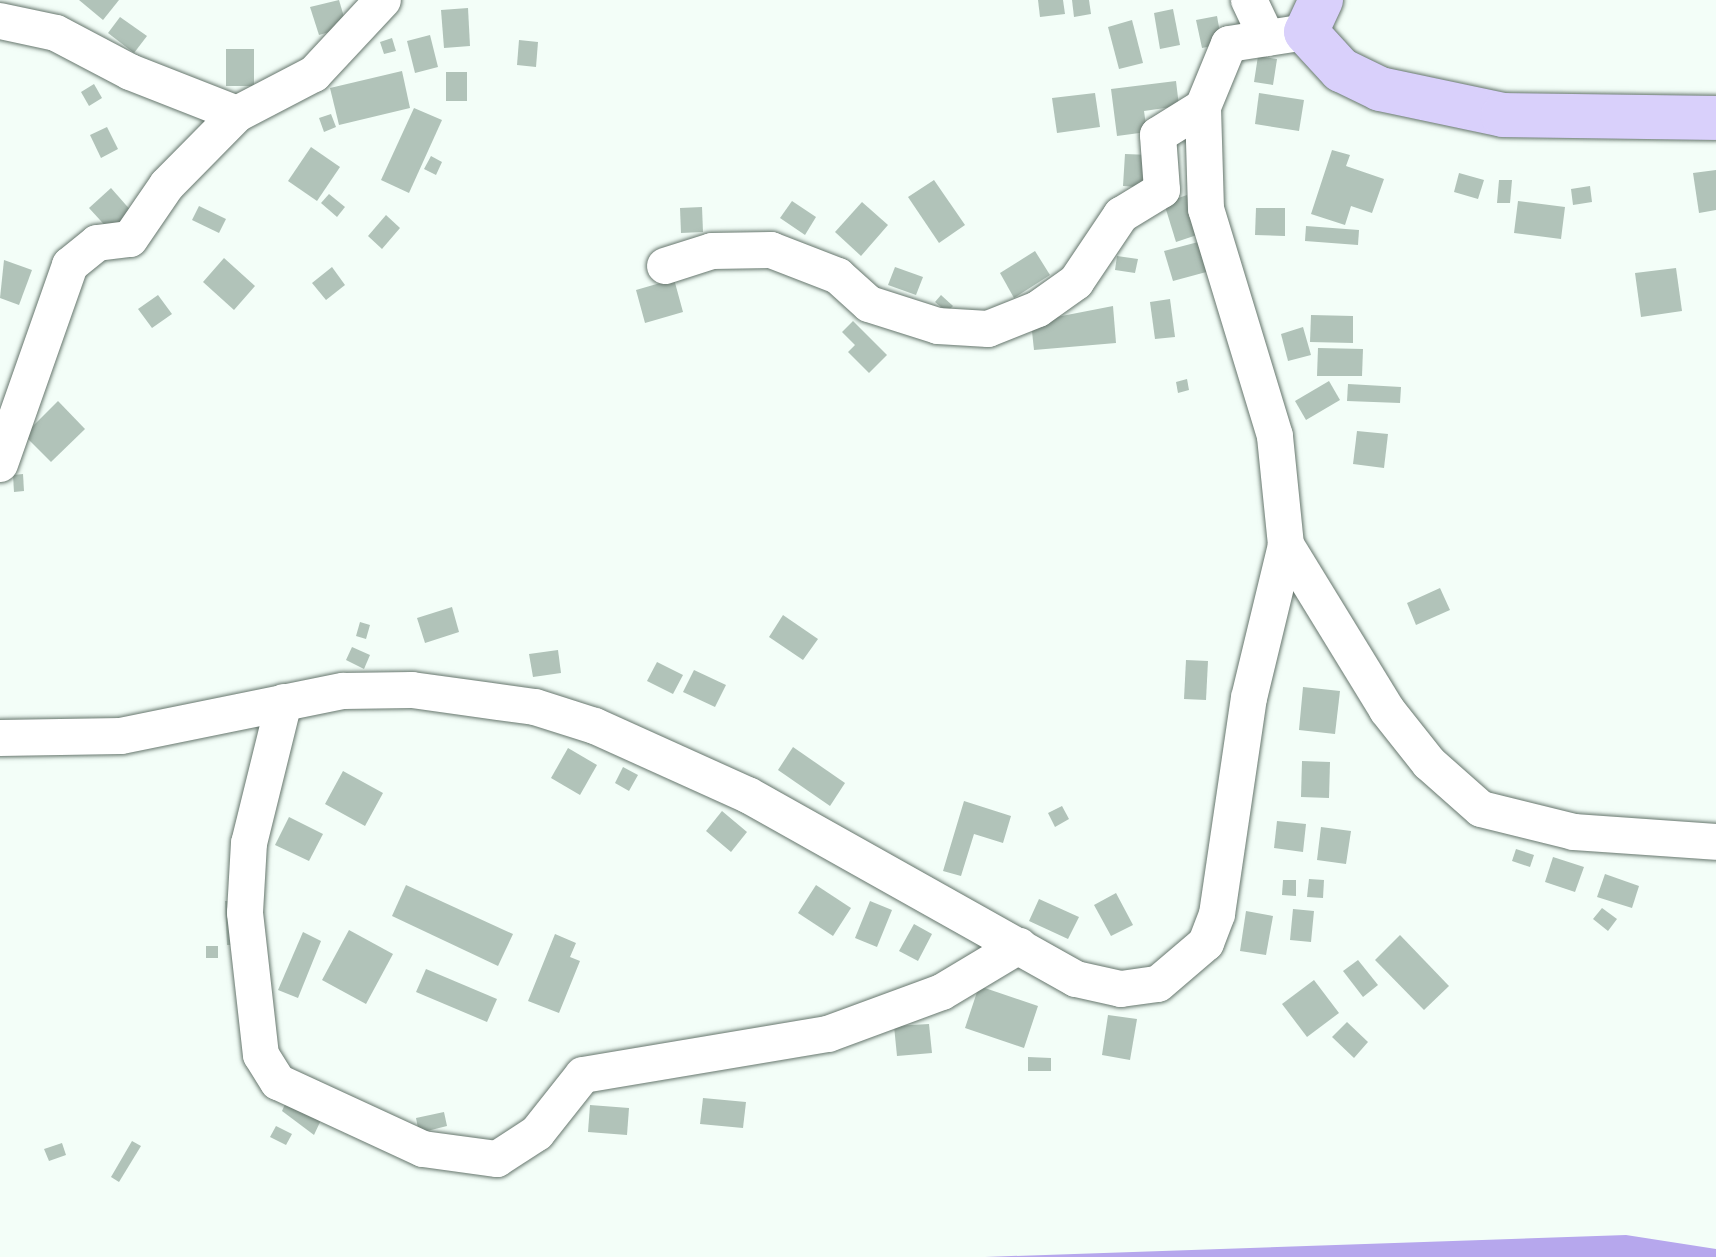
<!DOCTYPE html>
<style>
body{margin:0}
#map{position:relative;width:1716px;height:1257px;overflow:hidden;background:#f3fef8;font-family:Roboto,sans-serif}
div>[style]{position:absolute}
.water>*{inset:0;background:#b6a7ed}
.building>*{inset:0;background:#b1c3b9}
.roads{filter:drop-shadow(0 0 2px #66766d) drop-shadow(0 0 2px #66766d)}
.minor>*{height:36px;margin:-18px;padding:0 18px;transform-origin:18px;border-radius:18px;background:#fff}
.major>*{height:44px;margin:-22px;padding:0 22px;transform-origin:22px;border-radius:22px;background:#d9d0fb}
span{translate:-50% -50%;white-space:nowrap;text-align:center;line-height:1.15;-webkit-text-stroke:8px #fff;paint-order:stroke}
</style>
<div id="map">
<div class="water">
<div style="clip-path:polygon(1626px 1235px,1716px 1249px,1716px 1257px,985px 1257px)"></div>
</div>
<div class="building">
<div style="clip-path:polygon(79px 0,119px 0,103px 20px)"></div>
<div style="clip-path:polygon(339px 0,347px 27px,319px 35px,310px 7px)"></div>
<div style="clip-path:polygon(1038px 0,1063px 0,1065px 14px,1040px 17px)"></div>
<div style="clip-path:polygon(1072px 0,1089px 0,1091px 14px,1074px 17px)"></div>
<div style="clip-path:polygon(468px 8px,470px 46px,444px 48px,441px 10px)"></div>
<div style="clip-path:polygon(1173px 9px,1180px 45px,1160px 49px,1154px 13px)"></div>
<div style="clip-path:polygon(1217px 16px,1222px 44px,1202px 48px,1196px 20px)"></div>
<div style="clip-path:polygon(120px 17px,147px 36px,134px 53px,108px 33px)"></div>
<div style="clip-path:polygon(1132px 20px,1143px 63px,1119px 69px,1108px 27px)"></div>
<div style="clip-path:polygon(430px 35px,438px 67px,415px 73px,407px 41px)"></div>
<div style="clip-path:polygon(392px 38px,396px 51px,384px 54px,380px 42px)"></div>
<div style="clip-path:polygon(519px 40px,538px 42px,536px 67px,517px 65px)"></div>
<div style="clip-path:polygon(226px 49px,254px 49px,254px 86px,226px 86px)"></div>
<div style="clip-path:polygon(1258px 56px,1277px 59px,1273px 85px,1254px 82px)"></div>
<div style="clip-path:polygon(402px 71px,410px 108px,339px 125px,330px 88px)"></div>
<div style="clip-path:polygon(446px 72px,467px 72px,467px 101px,446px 101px)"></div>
<div style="clip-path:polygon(1176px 81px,1179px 106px,1144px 111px,1147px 132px,1117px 136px,1111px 89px)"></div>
<div style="clip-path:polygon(94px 84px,102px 98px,89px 106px,81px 92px)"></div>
<div style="clip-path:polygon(1095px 93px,1100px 127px,1057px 133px,1052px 98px)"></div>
<div style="clip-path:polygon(1259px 93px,1304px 100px,1299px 131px,1255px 124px)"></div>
<div style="clip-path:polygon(414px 108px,442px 120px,409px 193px,381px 180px)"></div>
<div style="clip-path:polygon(331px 114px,336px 127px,324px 132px,319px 118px)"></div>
<div style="clip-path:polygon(107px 127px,118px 149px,101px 158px,90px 135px)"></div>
<div style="clip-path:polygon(311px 147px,340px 167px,317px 201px,288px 181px)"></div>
<div style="clip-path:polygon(1332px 150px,1350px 155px,1346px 166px,1384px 179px,1372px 213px,1351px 206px,1345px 225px,1311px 214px)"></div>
<div style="clip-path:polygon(1125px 154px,1151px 155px,1150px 188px,1123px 186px)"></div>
<div style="clip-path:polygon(431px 156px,442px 162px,436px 175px,424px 169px)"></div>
<div style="clip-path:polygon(1716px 170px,1716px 210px,1699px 213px,1693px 173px)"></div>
<div style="clip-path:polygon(1459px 173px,1484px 180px,1478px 199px,1454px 192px)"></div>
<div style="clip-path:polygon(934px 180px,965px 225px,939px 243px,908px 197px)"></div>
<div style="clip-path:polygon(1499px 180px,1512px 180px,1510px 203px,1497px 203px)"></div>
<div style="clip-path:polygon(1590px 186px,1592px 202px,1573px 205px,1571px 189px)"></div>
<div style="clip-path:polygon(111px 188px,133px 213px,111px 232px,89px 208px)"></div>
<div style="clip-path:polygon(329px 194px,345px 207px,337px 217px,321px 203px)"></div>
<div style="clip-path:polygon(1187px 195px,1200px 234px,1176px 242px,1164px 203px)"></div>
<div style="clip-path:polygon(792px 201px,816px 217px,805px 235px,780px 218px)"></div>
<div style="clip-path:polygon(1518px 201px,1565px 207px,1561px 239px,1514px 233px)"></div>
<div style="clip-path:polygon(862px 202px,888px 225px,861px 256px,835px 232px)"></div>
<div style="clip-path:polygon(199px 206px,226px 219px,219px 233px,192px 220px)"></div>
<div style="clip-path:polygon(702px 207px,703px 232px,681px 233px,680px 208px)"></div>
<div style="clip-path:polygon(1256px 208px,1285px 208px,1285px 236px,1255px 235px)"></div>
<div style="clip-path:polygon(386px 215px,400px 228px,382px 249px,368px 236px)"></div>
<div style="clip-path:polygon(1306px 226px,1359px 230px,1358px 245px,1305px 241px)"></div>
<div style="clip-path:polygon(1202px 241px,1210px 271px,1173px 281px,1164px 251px)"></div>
<div style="clip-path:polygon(1035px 251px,1050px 275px,1014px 298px,1000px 273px)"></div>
<div style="clip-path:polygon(1117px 256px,1138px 259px,1135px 273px,1115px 270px)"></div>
<div style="clip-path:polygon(224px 258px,255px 286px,234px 310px,203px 282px)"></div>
<div style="clip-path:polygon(4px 260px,32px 270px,19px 305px,0 298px)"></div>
<div style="clip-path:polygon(332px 267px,345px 285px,326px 300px,312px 283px)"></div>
<div style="clip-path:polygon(895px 267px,923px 277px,916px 295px,888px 285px)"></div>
<div style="clip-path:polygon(1676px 268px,1682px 311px,1641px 317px,1635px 273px)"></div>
<div style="clip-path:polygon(674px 279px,683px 312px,645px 323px,636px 290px)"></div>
<div style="clip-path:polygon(158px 295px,172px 314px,152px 328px,138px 309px)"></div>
<div style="clip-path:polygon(941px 295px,953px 306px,947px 312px,935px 302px)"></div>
<div style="clip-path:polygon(1170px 299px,1175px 337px,1155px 339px,1150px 302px)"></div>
<div style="clip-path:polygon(1113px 306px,1116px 343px,1034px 350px,1031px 322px)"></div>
<div style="clip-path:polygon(1311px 315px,1353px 316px,1353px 343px,1310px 342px)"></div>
<div style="clip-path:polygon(853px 321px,887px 355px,869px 373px,848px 352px,855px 345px,842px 332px)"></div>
<div style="clip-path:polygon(1303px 327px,1311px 355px,1288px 361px,1281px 334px)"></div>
<div style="clip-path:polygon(1318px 348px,1363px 349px,1362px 376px,1317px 376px)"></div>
<div style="clip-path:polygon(1187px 379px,1189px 390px,1178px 393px,1176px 382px)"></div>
<div style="clip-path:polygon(1329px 381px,1340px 400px,1306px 420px,1295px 401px)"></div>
<div style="clip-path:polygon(1348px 384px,1401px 387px,1400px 403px,1347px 401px)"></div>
<div style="clip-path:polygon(58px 401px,85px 429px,51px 462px,24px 435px)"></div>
<div style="clip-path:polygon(1357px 431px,1388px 434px,1384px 468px,1353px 464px)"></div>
<div style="clip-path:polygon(23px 474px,24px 491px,14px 492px,13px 475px)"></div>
<div style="clip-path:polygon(1440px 588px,1450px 610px,1416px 625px,1407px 603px)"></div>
<div style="clip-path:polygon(452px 607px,459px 632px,425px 643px,417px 618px)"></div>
<div style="clip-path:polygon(783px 615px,818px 639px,803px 660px,769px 637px)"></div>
<div style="clip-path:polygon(360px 622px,370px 625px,366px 639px,356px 636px)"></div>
<div style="clip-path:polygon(352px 647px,370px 655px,364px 669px,346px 660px)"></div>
<div style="clip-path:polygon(558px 650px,561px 673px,533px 677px,529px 654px)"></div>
<div style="clip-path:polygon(1186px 660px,1208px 661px,1206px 700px,1184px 699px)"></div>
<div style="clip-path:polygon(657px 662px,683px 675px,673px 694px,647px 681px)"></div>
<div style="clip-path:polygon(694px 670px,726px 685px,715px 707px,683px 692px)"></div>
<div style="clip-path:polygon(1303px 687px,1340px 691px,1335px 734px,1299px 730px)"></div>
<div style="clip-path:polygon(793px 747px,845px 783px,830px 806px,778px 770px)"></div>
<div style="clip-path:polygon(568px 748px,597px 765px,580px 795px,551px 778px)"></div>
<div style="clip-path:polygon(1302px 761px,1330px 762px,1329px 798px,1301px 797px)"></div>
<div style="clip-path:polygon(623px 767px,638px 775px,629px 791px,615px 783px)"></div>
<div style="clip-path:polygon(343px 771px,383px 793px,365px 826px,325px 804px)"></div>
<div style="clip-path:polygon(964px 801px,1011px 816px,1003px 843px,974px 834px,961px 876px,943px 871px)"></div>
<div style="clip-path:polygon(1062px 806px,1069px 819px,1055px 827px,1048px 813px)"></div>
<div style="clip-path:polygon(722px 811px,747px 832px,731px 852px,706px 831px)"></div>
<div style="clip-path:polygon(289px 817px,323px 834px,309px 861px,275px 845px)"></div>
<div style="clip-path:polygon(1277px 821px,1306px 824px,1303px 852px,1274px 848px)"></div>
<div style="clip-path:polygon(1321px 827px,1351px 831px,1346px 864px,1317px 860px)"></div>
<div style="clip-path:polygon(1516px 849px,1534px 855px,1530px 867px,1512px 861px)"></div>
<div style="clip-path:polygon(1553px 857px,1584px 867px,1575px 892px,1545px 882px)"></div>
<div style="clip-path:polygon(1605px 874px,1639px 886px,1632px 908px,1597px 897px)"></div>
<div style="clip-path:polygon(1309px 879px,1324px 880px,1323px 898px,1307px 897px)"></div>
<div style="clip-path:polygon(1283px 880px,1296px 880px,1296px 896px,1282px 895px)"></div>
<div style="clip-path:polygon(406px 885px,513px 934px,498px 966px,392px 916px)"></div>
<div style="clip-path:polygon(816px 885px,851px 908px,833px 936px,798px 913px)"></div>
<div style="clip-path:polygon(1116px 893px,1133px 925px,1111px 936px,1094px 905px)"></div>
<div style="clip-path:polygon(1039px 899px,1079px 917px,1068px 939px,1029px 921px)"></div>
<div style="clip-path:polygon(225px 901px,235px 901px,236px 945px,227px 945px)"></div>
<div style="clip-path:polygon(870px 901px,892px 910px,877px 947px,855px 938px)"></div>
<div style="clip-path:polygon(1602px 908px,1617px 919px,1608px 931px,1593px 919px)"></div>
<div style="clip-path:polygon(1293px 909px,1314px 911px,1311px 942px,1290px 940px)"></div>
<div style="clip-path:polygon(1246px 911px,1273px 916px,1266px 955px,1240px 951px)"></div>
<div style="clip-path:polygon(914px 924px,932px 934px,918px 961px,899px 951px)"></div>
<div style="clip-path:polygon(349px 930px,393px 954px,366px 1004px,322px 980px)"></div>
<div style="clip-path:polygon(303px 932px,321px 941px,298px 998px,278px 990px)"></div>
<div style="clip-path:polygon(555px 934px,576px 943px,570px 957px,580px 961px,559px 1013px,528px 1001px)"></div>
<div style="clip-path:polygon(1400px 935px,1449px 986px,1424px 1010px,1375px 960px)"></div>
<div style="clip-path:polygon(206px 946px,218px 946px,218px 958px,206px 958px)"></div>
<div style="clip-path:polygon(1358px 960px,1378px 985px,1363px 997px,1343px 971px)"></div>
<div style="clip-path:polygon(426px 969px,497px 999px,487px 1022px,416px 992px)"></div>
<div style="clip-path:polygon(1314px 980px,1339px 1013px,1307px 1037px,1282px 1004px)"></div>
<div style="clip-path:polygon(979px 986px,1038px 1006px,1024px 1048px,965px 1028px)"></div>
<div style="clip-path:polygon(1108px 1015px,1137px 1019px,1130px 1060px,1102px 1055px)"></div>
<div style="clip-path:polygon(1347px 1022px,1368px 1042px,1354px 1058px,1332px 1037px)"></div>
<div style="clip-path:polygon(929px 1024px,932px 1053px,897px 1056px,894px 1026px)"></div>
<div style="clip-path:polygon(1028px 1057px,1051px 1058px,1051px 1071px,1028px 1071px)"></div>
<div style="clip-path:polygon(703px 1098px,746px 1102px,743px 1128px,700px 1124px)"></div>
<div style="clip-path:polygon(286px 1102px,321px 1120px,314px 1135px,282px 1111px)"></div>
<div style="clip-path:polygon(590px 1105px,629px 1108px,627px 1135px,588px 1132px)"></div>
<div style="clip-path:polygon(444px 1112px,447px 1126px,419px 1133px,416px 1118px)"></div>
<div style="clip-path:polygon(276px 1126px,292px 1134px,286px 1145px,270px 1137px)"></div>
<div style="clip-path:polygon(132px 1141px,141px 1146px,119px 1182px,111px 1177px)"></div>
<div style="clip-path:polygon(62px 1143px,66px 1155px,49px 1161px,44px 1149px)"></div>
</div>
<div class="roads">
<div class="minor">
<div style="left:1249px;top:0;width:42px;rotate:64.7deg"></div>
<div style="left:0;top:21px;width:57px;rotate:12.1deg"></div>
<div style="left:56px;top:33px;width:84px;rotate:27.8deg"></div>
<div style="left:130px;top:72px;width:115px;rotate:21.4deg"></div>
<div style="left:665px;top:266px;width:49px;rotate:-17.7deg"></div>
<div style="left:712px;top:251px;width:59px;rotate:-1deg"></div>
<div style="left:771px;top:250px;width:72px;rotate:21.2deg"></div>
<div style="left:838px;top:276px;width:42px;rotate:42.1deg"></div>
<div style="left:869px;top:304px;width:72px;rotate:17.7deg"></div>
<div style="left:938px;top:326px;width:50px;rotate:3.4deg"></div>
<div style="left:988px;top:329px;width:54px;rotate:-21.8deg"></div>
<div style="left:1038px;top:309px;width:47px;rotate:-35.4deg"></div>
<div style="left:1076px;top:282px;width:81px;rotate:-56.1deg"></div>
<div style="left:1121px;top:215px;width:48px;rotate:-31.4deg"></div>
<div style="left:1162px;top:190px;width:55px;rotate:-94.2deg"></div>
<div style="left:1158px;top:135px;width:53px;rotate:-31.9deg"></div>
<div style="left:0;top:464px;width:211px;rotate:-70.6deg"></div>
<div style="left:70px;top:265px;width:35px;rotate:-39deg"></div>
<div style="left:97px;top:243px;width:33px;rotate:-7deg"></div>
<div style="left:130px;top:239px;width:65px;rotate:-55.6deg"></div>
<div style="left:167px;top:185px;width:100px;rotate:-45.4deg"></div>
<div style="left:237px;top:114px;width:87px;rotate:-27.5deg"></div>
<div style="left:314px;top:74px;width:101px;rotate:-47deg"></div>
<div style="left:1286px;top:545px;width:193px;rotate:58.5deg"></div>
<div style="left:1387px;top:710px;width:68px;rotate:51.6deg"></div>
<div style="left:1429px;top:763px;width:69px;rotate:41.5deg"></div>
<div style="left:1481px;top:809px;width:96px;rotate:13.9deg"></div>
<div style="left:1574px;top:832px;width:142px;rotate:4deg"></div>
<div style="left:284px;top:702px;width:145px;rotate:103.9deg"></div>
<div style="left:249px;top:843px;width:70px;rotate:93.3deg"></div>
<div style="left:245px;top:913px;width:143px;rotate:83.6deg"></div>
<div style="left:261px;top:1055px;width:32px;rotate:58deg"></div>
<div style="left:278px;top:1082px;width:160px;rotate:24.8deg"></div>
<div style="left:423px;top:1149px;width:75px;rotate:7.7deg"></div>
<div style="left:497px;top:1159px;width:48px;rotate:-33deg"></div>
<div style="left:537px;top:1133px;width:74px;rotate:-51.6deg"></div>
<div style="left:583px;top:1075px;width:248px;rotate:-9.5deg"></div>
<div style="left:828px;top:1034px;width:121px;rotate:-20.2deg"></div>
<div style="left:942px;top:992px;width:90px;rotate:-30.9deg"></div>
<div style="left:0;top:738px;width:121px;rotate:-0.9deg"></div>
<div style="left:121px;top:736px;width:227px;rotate:-11.5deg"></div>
<div style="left:343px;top:691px;width:69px;rotate:-0.8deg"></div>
<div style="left:412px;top:690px;width:124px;rotate:7.9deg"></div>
<div style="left:535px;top:707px;width:63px;rotate:17.6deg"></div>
<div style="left:595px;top:726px;width:168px;rotate:24.3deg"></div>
<div style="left:748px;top:795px;width:376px;rotate:29.3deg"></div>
<div style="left:1076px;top:979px;width:46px;rotate:12.5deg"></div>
<div style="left:1121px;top:989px;width:37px;rotate:-8deg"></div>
<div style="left:1158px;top:984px;width:63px;rotate:-40.5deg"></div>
<div style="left:1206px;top:943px;width:31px;rotate:-69deg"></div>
<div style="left:1217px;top:914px;width:218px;rotate:-81.6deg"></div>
<div style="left:1249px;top:698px;width:157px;rotate:-76.4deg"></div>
<div style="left:1286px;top:545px;width:110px;rotate:-95.8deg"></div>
<div style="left:1275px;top:436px;width:237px;rotate:-106.9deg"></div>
<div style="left:1206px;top:209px;width:102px;rotate:-91.7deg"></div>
<div style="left:1203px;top:107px;width:68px;rotate:-67.6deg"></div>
<div style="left:1229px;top:44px;width:78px;rotate:-8.9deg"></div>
</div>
<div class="major">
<div style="left:1321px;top:0;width:35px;rotate:115deg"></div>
<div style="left:1306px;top:32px;width:52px;rotate:47.4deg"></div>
<div style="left:1341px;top:70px;width:43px;rotate:26deg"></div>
<div style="left:1380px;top:89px;width:126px;rotate:11.9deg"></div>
<div style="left:1503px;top:115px;width:213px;rotate:0.8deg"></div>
</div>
</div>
</div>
